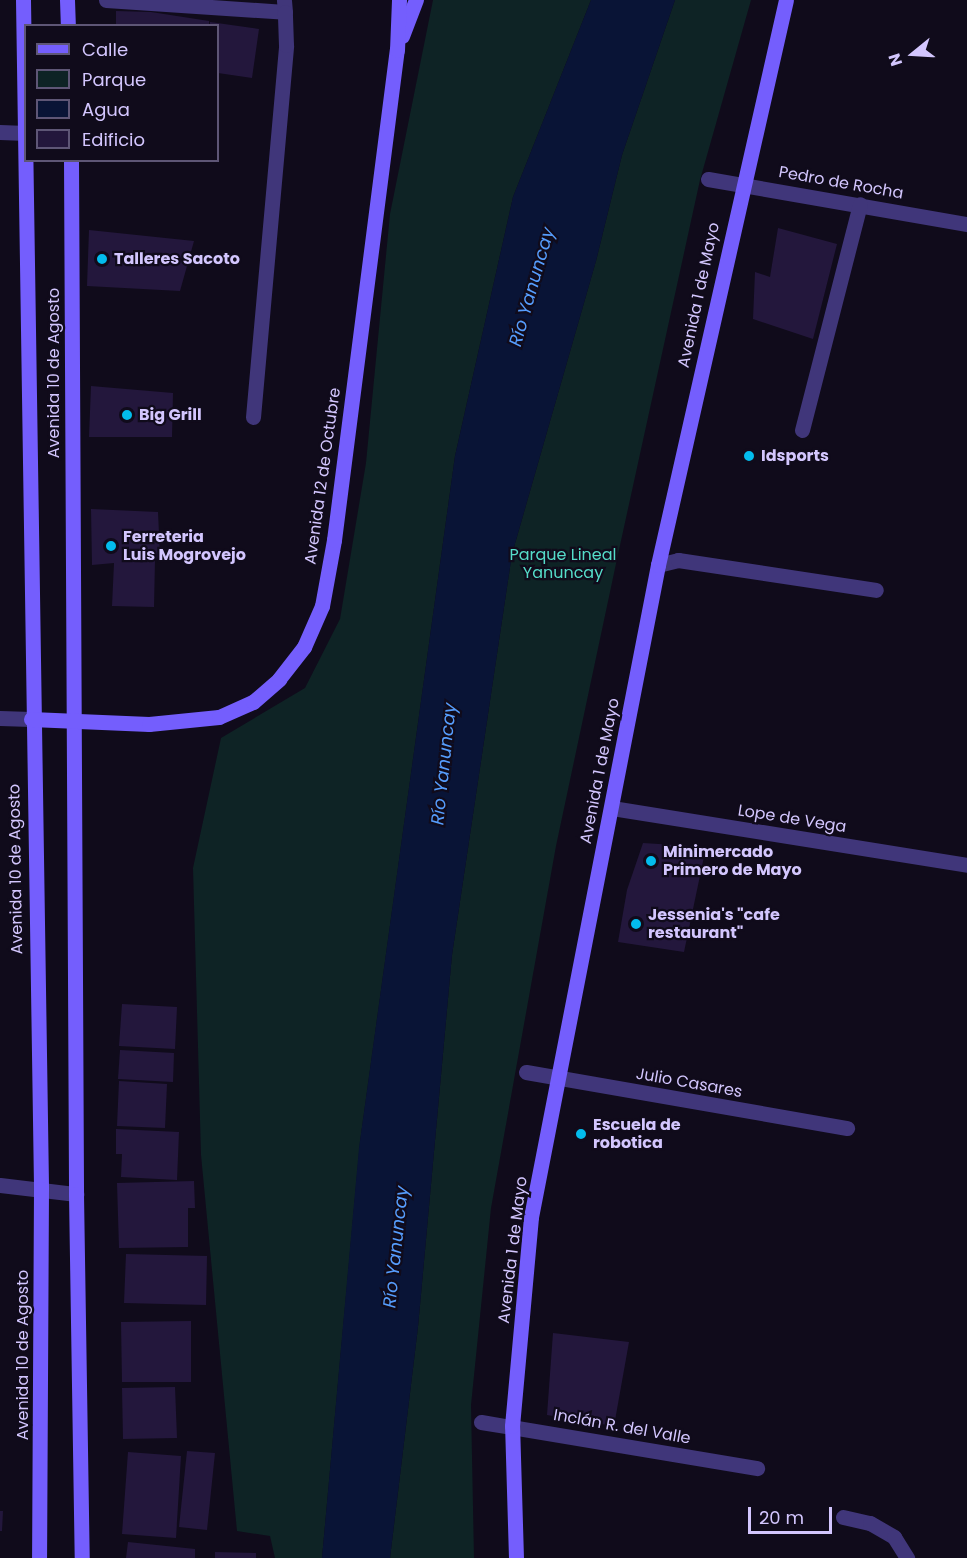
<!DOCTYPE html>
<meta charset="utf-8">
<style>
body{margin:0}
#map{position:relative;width:967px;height:1558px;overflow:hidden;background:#100b1b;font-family:Poppins,sans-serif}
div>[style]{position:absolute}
.green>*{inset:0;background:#0e2325}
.water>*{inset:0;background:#091436}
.building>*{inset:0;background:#23173c}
.service>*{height:15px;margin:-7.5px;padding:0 7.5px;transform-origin:7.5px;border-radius:7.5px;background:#40367a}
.minor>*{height:15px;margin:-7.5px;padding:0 7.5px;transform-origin:7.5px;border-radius:7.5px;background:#40367a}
.tertiary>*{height:15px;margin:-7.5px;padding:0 7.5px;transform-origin:7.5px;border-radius:7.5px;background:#40367a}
.secondary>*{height:15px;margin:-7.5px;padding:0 7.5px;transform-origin:7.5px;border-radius:7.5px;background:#745efd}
.dots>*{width:16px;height:16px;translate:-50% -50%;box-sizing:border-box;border:3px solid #100b1b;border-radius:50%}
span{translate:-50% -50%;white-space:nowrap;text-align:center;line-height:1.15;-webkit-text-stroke:4.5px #100b1b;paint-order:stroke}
.street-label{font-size:16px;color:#d3c6fe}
.poi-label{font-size:16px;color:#d3c6fe;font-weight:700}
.left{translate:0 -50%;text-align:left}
.park-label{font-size:16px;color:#55dcc9}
.water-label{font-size:18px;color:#569dfd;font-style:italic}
.legend{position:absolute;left:24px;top:24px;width:195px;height:138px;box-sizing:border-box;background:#100b1b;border:2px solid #5e5676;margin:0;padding:8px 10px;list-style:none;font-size:18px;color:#d3c6fe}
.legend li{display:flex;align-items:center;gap:12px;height:30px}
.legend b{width:30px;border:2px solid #5e5676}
.north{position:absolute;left:883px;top:24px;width:60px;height:60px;-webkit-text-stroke:4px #100b1b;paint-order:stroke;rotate:252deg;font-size:16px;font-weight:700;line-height:24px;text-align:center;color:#d3c6fe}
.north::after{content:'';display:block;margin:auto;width:21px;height:27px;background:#d3c6fe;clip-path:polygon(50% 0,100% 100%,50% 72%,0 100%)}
.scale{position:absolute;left:748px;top:1507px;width:84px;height:27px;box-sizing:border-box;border:3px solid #d3c6fe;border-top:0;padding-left:8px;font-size:18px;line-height:21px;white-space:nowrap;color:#d3c6fe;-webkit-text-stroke:4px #100b1b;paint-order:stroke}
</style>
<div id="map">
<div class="green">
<div style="clip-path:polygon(433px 0,591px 0,513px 197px,455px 456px,360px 1142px,322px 1558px,275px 1558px,270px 1536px,237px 1531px,201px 1155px,193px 868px,221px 738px,305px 688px,340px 619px,366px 463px,390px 214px)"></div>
<div style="clip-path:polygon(675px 0,751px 0,700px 180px,617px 559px,556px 846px,491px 1208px,471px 1405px,474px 1558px,390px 1558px,418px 1327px,452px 955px,512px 554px,596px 261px,622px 155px)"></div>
</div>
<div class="water">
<div style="clip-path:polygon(591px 0,675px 0,622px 155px,596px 261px,512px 554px,452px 955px,418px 1327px,390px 1558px,322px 1558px,359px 1148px,455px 456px,513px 197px)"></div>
</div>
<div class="building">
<div style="clip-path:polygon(116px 11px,151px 12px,209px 21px,209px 26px,116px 26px)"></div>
<div style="clip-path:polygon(210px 22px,259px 29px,252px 78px,218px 73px,218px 26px,210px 26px)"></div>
<div style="clip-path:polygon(778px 228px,837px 244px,813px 339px,753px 319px,755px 272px,770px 277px)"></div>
<div style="clip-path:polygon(89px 230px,194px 241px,180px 291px,87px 286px)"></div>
<div style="clip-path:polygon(91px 386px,173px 393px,172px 437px,89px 437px)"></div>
<div style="clip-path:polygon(91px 509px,158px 512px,160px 555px,155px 560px,154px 607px,112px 606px,114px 563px,92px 565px)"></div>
<div style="clip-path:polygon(643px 843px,706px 847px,684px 952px,618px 942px,627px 890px)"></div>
<div style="clip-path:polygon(122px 1004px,177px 1007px,175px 1049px,119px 1046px)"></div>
<div style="clip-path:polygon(120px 1050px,174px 1053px,173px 1082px,118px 1079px)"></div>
<div style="clip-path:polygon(119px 1081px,167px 1084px,165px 1128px,117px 1126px)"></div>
<div style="clip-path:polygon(116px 1129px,179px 1132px,177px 1180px,121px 1177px,122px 1154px,116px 1154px)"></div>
<div style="clip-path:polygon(194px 1181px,195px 1208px,188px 1208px,188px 1247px,119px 1248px,117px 1183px)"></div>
<div style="clip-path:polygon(126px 1254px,207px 1256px,206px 1305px,124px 1303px)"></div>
<div style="clip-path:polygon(191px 1321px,191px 1382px,122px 1382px,121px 1322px)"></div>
<div style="clip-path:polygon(553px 1333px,629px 1342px,614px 1426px,547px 1415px)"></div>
<div style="clip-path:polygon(175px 1387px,177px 1438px,123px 1439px,122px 1388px)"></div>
<div style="clip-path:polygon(187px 1451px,215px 1453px,207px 1530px,179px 1527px)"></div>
<div style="clip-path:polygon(128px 1452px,181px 1456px,176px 1538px,122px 1534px)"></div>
<div style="clip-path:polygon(0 1511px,3px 1511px,2px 1531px,0 1531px)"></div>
<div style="clip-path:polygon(128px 1542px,195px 1549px,195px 1558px,126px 1558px)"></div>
<div style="clip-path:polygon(215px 1552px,256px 1553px,256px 1558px,215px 1558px)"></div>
</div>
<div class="service">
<div style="left:843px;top:1517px;width:28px;rotate:13deg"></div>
<div style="left:870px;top:1523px;width:28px;rotate:30deg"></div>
<div style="left:894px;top:1537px;width:25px;rotate:58deg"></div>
</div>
<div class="minor">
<div style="left:106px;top:0;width:179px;rotate:3.8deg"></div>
<div style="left:285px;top:12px;width:12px;rotate:-95deg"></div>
<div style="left:0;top:132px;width:26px;rotate:2deg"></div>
<div style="left:708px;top:179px;width:263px;rotate:9.9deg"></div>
<div style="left:253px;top:417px;width:373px;rotate:-84.9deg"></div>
<div style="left:286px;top:45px;width:33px;rotate:-92deg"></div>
<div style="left:802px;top:430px;width:233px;rotate:-75.6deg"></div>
<div style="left:658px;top:565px;width:21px;rotate:-14deg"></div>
<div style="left:678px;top:560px;width:200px;rotate:8.6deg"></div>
<div style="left:612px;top:808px;width:360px;rotate:9.1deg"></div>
<div style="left:526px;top:1072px;width:326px;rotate:9.9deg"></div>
<div style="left:0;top:1185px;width:77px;rotate:6.8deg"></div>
<div style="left:481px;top:1422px;width:280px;rotate:9.5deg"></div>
</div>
<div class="tertiary">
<div style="left:0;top:718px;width:31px;rotate:2deg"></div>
</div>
<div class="secondary">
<div style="left:23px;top:0;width:1189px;rotate:89.13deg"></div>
<div style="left:41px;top:1189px;width:369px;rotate:90.3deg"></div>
<div style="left:67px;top:0;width:26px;rotate:88deg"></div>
<div style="left:402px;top:36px;width:39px;rotate:-69deg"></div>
<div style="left:71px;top:160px;width:1034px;rotate:89.72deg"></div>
<div style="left:76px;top:1194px;width:364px;rotate:89.1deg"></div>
<div style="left:31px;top:719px;width:118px;rotate:2.4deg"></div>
<div style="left:149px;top:724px;width:70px;rotate:-5.7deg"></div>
<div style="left:219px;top:717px;width:37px;rotate:-24deg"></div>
<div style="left:253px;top:702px;width:35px;rotate:-41deg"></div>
<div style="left:279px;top:679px;width:41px;rotate:-52deg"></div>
<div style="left:304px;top:647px;width:45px;rotate:-66.3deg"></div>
<div style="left:322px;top:606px;width:67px;rotate:-79.7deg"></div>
<div style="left:334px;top:540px;width:494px;rotate:-82.7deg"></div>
<div style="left:397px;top:50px;width:50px;rotate:-87.7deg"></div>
<div style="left:516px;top:1558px;width:132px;rotate:-91.7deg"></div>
<div style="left:512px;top:1426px;width:210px;rotate:-84.8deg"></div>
<div style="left:531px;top:1217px;width:664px;rotate:-78.98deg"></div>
<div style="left:658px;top:565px;width:579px;rotate:-77.24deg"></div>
</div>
<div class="dots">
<div style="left:102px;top:259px;background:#03bced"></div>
<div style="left:127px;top:415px;background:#03bced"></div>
<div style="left:749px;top:456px;background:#03bced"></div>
<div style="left:111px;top:546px;background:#03bced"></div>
<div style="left:651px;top:861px;background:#03bced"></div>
<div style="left:636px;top:924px;background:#03bced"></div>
<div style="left:581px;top:1134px;background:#03bced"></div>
</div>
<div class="street-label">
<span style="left:841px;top:183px;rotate:10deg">Pedro de Rocha</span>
<span style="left:699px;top:295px;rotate:-78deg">Avenida 1 de Mayo</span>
<span style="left:54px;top:373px;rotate:-90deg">Avenida 10 de Agosto</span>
<span style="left:323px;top:476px;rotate:-82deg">Avenida 12 de Octubre</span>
<span style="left:600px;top:771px;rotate:-79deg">Avenida 1 de Mayo</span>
<span style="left:792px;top:819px;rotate:9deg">Lope de Vega</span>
<span style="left:16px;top:869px;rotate:-91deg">Avenida 10 de Agosto</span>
<span style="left:689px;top:1083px;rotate:10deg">Julio Casares</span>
<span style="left:513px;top:1250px;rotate:-83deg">Avenida 1 de Mayo</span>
<span style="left:23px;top:1355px;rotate:-90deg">Avenida 10 de Agosto</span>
<span style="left:622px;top:1427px;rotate:10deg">Inclán R. del Valle</span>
</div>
<div class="poi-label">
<span class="left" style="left:114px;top:259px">Talleres Sacoto</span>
<span class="left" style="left:139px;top:415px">Big Grill</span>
<span class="left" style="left:761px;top:456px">Idsports</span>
<span class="left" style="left:123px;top:546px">Ferreteria<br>Luis Mogrovejo</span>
<span class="left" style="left:663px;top:861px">Minimercado<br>Primero de Mayo</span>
<span class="left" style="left:648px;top:924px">Jessenia's "cafe<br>restaurant"</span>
<span class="left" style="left:593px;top:1134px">Escuela de<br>robotica</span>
</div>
<div class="park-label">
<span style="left:563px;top:564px">Parque Lineal<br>Yanuncay</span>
</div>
<div class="water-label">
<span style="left:532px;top:287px;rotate:-74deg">Río Yanuncay</span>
<span style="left:444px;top:764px;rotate:-84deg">Río Yanuncay</span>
<span style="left:396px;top:1247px;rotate:-84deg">Río Yanuncay</span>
</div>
<ul class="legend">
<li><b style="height:8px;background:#745efd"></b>Calle</li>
<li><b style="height:16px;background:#0e2325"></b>Parque</li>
<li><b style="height:16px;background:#091436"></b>Agua</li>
<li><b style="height:16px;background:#23173c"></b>Edificio</li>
</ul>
<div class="north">N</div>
<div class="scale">20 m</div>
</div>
